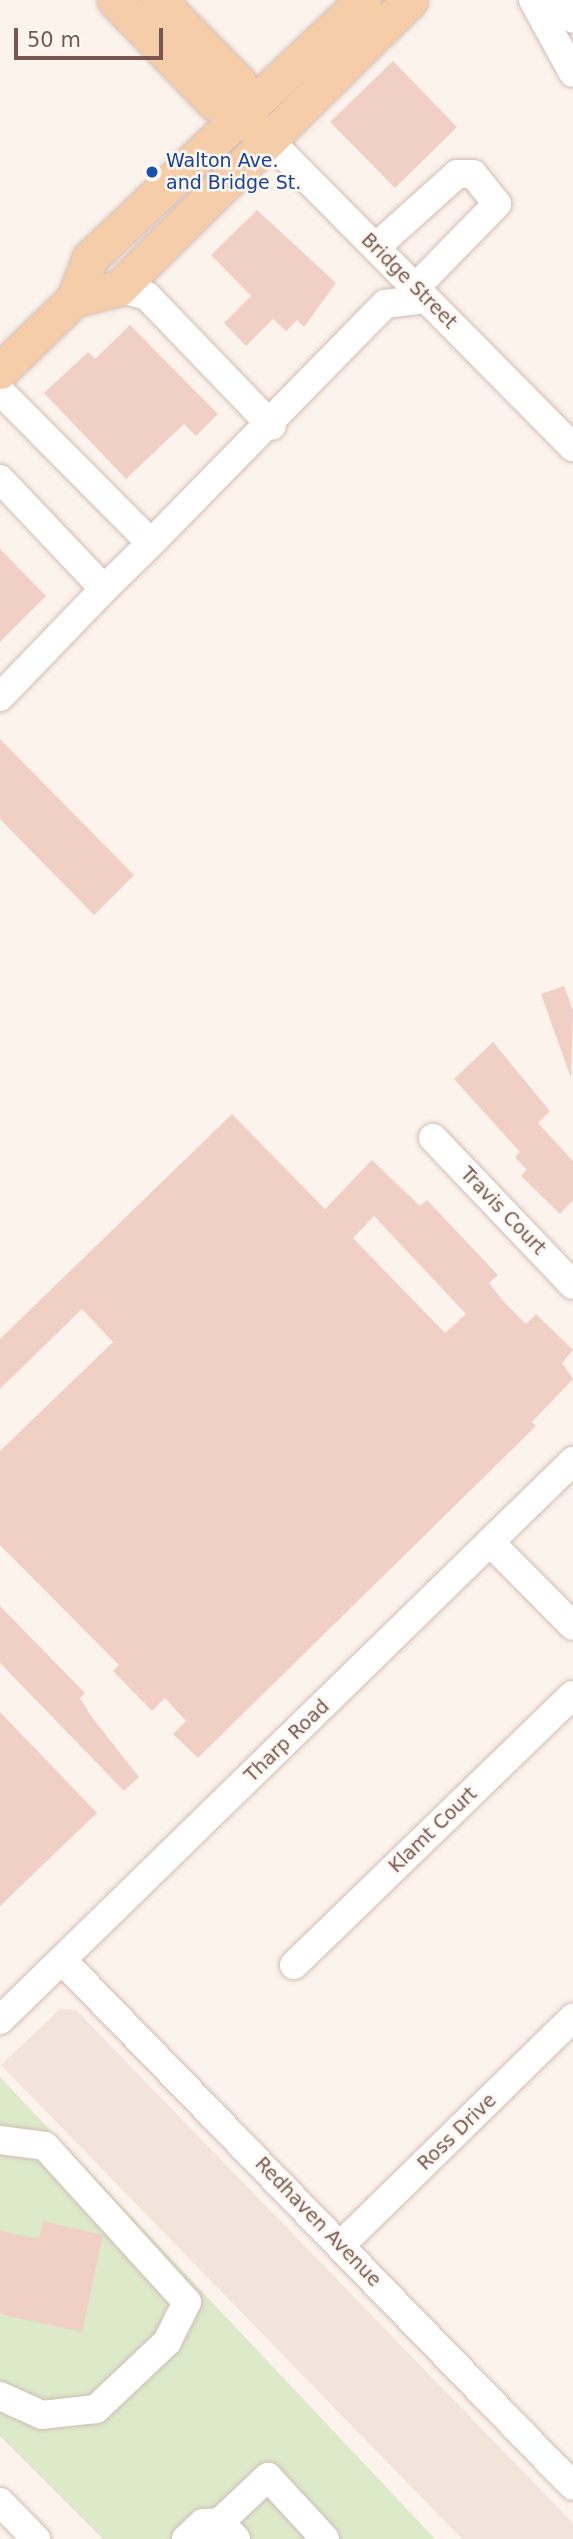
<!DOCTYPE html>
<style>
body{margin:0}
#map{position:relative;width:573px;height:2539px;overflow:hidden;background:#fcf3ec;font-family:"DejaVu Sans",sans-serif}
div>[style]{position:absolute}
.residential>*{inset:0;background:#f3e4db}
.green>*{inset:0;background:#dceaca}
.building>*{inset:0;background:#f0cfc5}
.roads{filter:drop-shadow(0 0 2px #d1bcb4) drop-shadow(0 0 2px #d1bcb4)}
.minor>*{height:28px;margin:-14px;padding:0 14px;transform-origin:14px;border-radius:14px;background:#fff}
.major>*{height:35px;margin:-17.5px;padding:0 17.5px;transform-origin:17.5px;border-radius:17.5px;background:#f6cda9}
.dots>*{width:19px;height:19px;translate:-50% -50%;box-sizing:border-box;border:4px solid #fef8f3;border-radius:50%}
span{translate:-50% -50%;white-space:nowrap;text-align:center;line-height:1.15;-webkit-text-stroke:5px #fef8f3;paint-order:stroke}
.transit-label{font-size:19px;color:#164399}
.left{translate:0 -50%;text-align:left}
.street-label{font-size:19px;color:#77574f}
.scale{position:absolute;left:14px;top:28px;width:149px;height:32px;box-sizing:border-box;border:4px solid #77574f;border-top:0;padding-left:9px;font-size:21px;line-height:24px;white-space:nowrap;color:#77574f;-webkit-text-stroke:5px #fef8f3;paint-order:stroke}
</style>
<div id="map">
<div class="residential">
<div style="clip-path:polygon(60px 2009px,76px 2010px,573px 2523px,573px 2539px,462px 2539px,1px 2065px)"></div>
</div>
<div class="green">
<div style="clip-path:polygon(0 2077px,435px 2539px,103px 2539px,0 2436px)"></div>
</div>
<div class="building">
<div style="clip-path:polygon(393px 61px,457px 127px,395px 188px,330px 122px)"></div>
<div style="clip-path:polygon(257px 210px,336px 283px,304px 327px,297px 320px,286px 331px,273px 319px,246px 346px,224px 323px,251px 296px,211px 255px)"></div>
<div style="clip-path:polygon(130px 325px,218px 414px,196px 436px,184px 424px,126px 479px,44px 393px,88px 352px,95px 359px)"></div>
<div style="clip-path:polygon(0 549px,46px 596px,0 642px)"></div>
<div style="clip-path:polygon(0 739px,134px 875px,94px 915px,0 819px)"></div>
<div style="clip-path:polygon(564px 986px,573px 1010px,571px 1078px,541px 994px)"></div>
<div style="clip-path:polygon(493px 1042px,550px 1111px,538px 1123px,573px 1161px,573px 1200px,560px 1214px,521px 1176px,527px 1170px,515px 1157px,520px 1152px,454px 1079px)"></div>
<div style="clip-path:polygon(evenodd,232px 1114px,325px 1209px,372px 1160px,420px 1206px,427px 1200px,498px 1275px,489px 1283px,504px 1302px,526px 1324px,536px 1314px,573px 1350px,562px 1363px,573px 1379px,532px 1422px,536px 1426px,198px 1758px,173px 1734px,186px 1721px,165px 1698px,152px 1711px,113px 1671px,119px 1665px,0 1545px,0 1451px,113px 1342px,82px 1309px,0 1389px,0 1339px,232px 1114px,374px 1216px,466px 1314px,445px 1333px,353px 1238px,374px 1216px)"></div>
<div style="clip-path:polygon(0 1606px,85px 1693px,80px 1698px,91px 1716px,139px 1777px,124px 1791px,0 1663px)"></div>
<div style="clip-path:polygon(0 1712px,97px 1813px,0 1906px)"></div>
<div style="clip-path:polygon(43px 2221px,103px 2235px,82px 2332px,0 2314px,0 2231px,39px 2239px)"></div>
</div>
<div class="roads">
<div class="minor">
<div style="left:533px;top:0;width:83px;rotate:61.3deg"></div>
<div style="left:563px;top:0;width:21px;rotate:62deg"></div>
<div style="left:270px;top:141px;width:431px;rotate:45.3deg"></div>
<div style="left:376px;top:247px;width:109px;rotate:-42deg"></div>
<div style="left:457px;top:174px;width:16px"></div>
<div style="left:473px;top:174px;width:38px;rotate:51deg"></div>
<div style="left:497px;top:204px;width:117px;rotate:134.3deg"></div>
<div style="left:119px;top:288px;width:29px;rotate:16deg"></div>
<div style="left:147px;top:296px;width:180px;rotate:46.1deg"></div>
<div style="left:0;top:391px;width:214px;rotate:45.2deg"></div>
<div style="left:151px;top:543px;width:334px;rotate:-45.6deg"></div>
<div style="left:385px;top:304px;width:41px;rotate:-7deg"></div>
<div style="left:0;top:479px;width:151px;rotate:46.6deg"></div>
<div style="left:104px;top:589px;width:150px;rotate:133.9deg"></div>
<div style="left:104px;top:589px;width:66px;rotate:-44.4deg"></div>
<div style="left:433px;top:1138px;width:203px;rotate:46.4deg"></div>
<div style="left:490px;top:1542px;width:118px;rotate:45.3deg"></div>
<div style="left:62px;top:1960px;width:733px;rotate:45.83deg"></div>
<div style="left:294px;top:1965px;width:388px;rotate:-44.1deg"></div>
<div style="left:0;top:2020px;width:801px;rotate:-44.29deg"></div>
<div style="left:0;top:2140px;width:45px;rotate:7.6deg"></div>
<div style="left:45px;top:2146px;width:211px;rotate:47.7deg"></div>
<div style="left:187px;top:2302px;width:45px;rotate:116.6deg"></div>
<div style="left:167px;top:2342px;width:98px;rotate:136.7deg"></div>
<div style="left:96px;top:2409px;width:54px;rotate:173.7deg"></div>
<div style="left:42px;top:2415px;width:46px;rotate:-155.7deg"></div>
<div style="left:341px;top:2245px;width:325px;rotate:-44.4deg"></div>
<div style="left:0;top:2502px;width:52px;rotate:45.8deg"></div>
<div style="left:186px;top:2539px;width:23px;rotate:-43deg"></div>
<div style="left:203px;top:2523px;width:17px;rotate:-3deg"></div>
<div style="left:220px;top:2522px;width:17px;rotate:100deg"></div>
<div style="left:236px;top:2539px;width:23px;rotate:-133deg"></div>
<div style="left:220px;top:2522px;width:66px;rotate:-43.2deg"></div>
<div style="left:268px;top:2477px;width:84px;rotate:47.4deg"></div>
</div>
<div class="major">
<div style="left:115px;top:0;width:142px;rotate:45.9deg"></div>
<div style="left:214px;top:102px;width:51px;rotate:32.1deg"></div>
<div style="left:158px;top:0;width:115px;rotate:45.7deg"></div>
<div style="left:238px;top:82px;width:33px;rotate:81deg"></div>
<div style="left:74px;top:299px;width:46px;rotate:-13.7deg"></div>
<div style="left:119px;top:288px;width:409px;rotate:-44.7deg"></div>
<div style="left:0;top:371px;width:103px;rotate:-44.2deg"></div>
<div style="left:74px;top:299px;width:44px;rotate:-68.7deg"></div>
<div style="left:90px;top:258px;width:376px;rotate:-43.3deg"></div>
</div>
</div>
<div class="dots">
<div style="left:152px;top:172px;background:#1a4fb4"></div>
</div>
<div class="transit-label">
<span class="left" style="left:166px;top:172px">Walton Ave.<br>and Bridge St.</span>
</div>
<div class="street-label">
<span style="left:409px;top:281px;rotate:45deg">Bridge Street</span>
<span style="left:503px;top:1211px;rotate:46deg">Travis Court</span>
<span style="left:287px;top:1741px;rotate:-44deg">Tharp Road</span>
<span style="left:433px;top:1830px;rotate:-44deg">Klamt Court</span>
<span style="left:457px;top:2132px;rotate:-44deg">Ross Drive</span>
<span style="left:318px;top:2222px;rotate:46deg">Redhaven Avenue</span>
</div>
<div class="scale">50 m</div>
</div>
